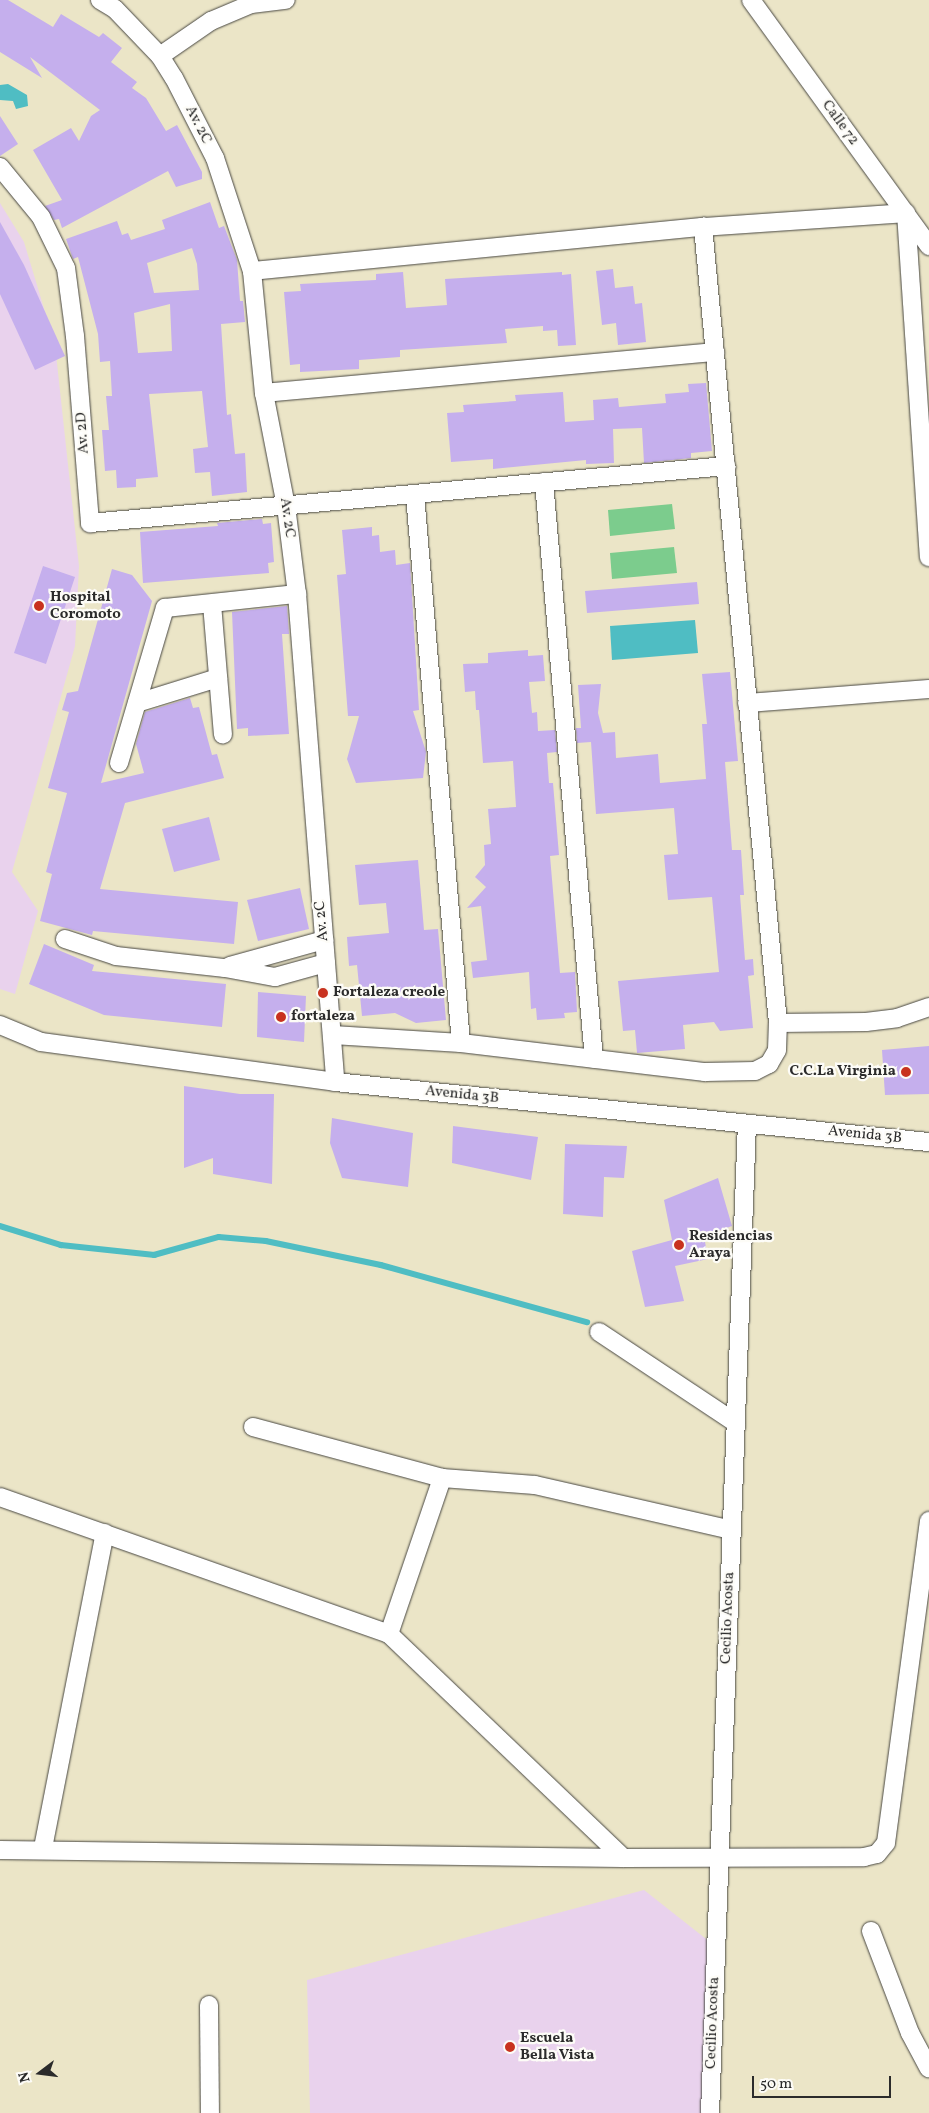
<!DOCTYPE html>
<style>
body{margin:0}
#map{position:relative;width:929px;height:2113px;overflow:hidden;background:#ebe5c7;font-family:Vollkorn,serif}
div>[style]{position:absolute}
.built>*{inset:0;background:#e9d2ed}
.green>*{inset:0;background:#7ccc8d}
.water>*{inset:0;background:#4fbdc3}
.stream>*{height:5.5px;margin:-2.75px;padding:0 2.75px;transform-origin:2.75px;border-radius:2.75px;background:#4fbdc3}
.building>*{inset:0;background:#c5afed}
.roads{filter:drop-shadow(0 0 1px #484742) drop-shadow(0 0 1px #484742)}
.street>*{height:18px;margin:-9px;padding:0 9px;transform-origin:9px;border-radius:9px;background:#fff}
.dots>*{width:14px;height:14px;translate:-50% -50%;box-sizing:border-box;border:2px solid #fdfcf7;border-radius:50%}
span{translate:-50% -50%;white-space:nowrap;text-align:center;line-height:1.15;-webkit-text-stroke:4.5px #fdfcf7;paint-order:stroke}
.street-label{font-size:15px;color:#2b2b2b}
.poi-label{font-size:15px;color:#2b2b2b;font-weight:700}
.left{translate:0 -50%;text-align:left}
.right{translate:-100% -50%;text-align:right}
.north{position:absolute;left:15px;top:2048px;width:50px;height:50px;-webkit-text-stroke:4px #fdfcf7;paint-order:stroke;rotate:255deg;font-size:14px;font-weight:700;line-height:20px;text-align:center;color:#2b2b2b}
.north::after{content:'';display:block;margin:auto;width:18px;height:22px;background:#2b2b2b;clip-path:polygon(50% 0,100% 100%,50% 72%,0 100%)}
.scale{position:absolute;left:752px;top:2076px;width:139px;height:22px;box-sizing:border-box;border:2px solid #2b2b2b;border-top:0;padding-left:6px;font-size:15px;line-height:18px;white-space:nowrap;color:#2b2b2b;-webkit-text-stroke:4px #fdfcf7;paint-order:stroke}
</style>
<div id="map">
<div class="built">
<div style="clip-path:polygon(0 203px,24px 242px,55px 345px,79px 566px,75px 646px,12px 872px,38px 911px,15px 994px,0 989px)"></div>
<div style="clip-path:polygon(644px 1890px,715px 1946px,710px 2113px,310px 2113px,307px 1980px)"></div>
</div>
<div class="green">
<div style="clip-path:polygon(672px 504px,675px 529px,610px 536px,608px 510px)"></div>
<div style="clip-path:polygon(674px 547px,677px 573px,612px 579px,610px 553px)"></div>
</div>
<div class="water">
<div style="clip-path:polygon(8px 84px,27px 95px,28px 106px,16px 109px,13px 101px,0 100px,0 85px)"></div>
<div style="clip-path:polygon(695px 620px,698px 653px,612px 660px,610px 626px)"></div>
</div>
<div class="stream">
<div style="left:0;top:1226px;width:64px;rotate:17.3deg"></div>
<div style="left:61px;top:1245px;width:94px;rotate:6.1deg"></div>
<div style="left:154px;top:1255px;width:67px;rotate:-15.5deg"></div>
<div style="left:219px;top:1237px;width:47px;rotate:4.9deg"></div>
<div style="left:266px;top:1241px;width:117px;rotate:11.8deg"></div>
<div style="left:381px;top:1265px;width:214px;rotate:15.5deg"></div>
</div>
<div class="building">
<div style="clip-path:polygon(0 0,8px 0,53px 27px,61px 14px,99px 37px,103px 33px,122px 48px,111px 62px,137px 82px,132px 88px,146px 98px,166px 131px,177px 125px,202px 172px,202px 179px,176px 187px,168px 171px,62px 228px,59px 219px,54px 220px,45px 206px,62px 200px,33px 150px,71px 128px,79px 141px,91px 116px,100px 110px,30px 57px,42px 78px,0 52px)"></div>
<div style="clip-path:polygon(0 116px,18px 144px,0 156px)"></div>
<div style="clip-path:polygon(evenodd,210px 202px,219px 228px,224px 226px,237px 260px,240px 301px,243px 301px,245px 322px,221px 324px,227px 415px,231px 414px,235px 454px,245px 453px,247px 492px,212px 496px,210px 472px,195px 473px,193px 449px,208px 447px,202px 391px,149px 394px,158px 477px,136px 479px,136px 487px,117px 488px,116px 470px,105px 471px,102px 430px,109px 430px,106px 396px,112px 396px,110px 361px,100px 362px,98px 334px,78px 257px,73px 259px,66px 239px,117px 221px,122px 235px,128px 233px,131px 240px,165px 229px,162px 220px,210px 202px,192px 248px,197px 264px,199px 290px,154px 293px,147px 263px,192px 248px,210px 202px,170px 304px,172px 351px,138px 353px,134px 313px,170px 304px)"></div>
<div style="clip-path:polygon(0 222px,24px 265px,65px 356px,35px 370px,0 294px)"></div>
<div style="clip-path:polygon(613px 269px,615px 288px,633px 286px,635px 304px,642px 303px,646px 342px,618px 345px,616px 323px,602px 325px,596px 271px)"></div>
<div style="clip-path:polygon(403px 272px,406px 308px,447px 305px,445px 279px,562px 272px,562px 275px,571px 274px,576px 345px,558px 346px,557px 330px,543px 331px,543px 326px,505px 329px,507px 343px,400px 350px,400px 357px,359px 360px,359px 369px,300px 372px,300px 364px,290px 365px,284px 292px,301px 291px,300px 284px,376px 280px,376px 274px)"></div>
<div style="clip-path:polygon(706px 383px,712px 451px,691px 453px,691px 458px,644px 463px,642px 428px,613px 429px,614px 463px,586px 464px,586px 460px,493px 469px,493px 459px,451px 462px,447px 413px,464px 412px,463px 405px,516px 401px,515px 395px,563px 392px,565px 422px,594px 420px,593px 400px,618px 398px,619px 407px,666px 403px,665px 394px,689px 392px,688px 384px)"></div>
<div style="clip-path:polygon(262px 519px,263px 524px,271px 523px,274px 562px,268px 563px,269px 573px,143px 583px,140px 532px,218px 526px,217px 523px)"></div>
<div style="clip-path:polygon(372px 527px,372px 536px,379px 535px,380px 552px,395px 550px,396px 565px,410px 563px,419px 710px,413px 711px,426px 752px,423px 778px,356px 783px,347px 759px,359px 716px,348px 716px,337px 575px,346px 574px,342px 530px)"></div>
<div style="clip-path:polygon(43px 566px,75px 577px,46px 664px,14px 653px)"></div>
<div style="clip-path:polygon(112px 569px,132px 575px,152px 601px,101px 783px,144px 773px,136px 744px,145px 712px,190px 698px,193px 708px,199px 707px,212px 755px,217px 754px,224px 778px,125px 803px,100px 889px,238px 902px,234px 944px,93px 931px,92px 935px,40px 921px,52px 874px,46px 872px,67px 793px,48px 788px,69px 712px,62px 710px,67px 693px,78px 691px)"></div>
<div style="clip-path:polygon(697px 582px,699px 604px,587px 613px,585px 591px)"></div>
<div style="clip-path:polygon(287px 606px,289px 634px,282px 634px,289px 734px,248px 736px,248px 728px,237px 729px,232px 612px)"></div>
<div style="clip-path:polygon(528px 650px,528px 656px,543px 655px,545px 681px,529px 682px,532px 713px,537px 712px,538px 731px,555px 730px,557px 752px,547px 753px,549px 783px,553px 783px,559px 855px,550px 856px,560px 973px,575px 972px,577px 1012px,564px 1013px,565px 1018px,537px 1020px,536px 1008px,531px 1009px,529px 972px,473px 978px,471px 962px,487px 960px,481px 906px,467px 908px,486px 887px,475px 877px,485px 865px,484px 845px,491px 844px,488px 809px,516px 807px,513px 761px,483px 763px,479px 710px,476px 710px,475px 691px,465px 692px,463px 664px,488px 663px,488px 653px)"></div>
<div style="clip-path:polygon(730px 672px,738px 761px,725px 762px,732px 850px,741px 850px,744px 895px,740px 895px,745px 960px,753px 959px,754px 975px,748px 976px,753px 1028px,720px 1031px,714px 1022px,683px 1025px,685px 1049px,637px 1053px,635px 1030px,623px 1031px,618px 981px,719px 972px,712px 897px,668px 900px,664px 855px,678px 854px,674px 808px,596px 814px,591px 742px,577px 743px,576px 728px,581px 728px,578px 685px,601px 684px,598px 713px,603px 733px,615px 732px,616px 758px,658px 754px,660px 783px,706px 779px,702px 724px,707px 724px,702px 674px)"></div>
<div style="clip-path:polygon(209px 817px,220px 860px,174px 872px,162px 829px)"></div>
<div style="clip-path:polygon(418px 860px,424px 930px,438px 929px,446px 1020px,416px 1023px,395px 1013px,362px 1016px,357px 965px,349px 966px,347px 937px,389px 933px,386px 903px,359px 905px,355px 865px)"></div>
<div style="clip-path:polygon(300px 888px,309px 929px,258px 941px,247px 900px)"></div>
<div style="clip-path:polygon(44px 944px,94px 965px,92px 971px,226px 984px,222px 1027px,104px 1015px,29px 984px)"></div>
<div style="clip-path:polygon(258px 992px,306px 996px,304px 1042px,257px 1037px)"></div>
<div style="clip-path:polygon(929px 1046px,929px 1094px,885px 1095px,882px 1050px)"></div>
<div style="clip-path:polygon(184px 1086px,240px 1094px,274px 1094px,272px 1184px,213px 1174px,213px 1158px,184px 1168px)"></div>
<div style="clip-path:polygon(332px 1118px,413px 1133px,408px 1187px,342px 1178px,330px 1143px)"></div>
<div style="clip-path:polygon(453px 1126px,538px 1137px,531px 1180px,452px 1163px)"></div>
<div style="clip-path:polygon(565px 1144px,627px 1146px,624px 1178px,604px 1177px,603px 1217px,563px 1214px)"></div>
<div style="clip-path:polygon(718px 1178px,732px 1226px,704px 1236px,708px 1259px,675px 1266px,684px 1301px,645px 1307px,632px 1251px,672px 1240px,664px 1200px)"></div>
</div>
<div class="roads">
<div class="street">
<div style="left:100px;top:0;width:17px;rotate:31deg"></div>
<div style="left:115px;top:9px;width:65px;rotate:46.2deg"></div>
<div style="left:160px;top:56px;width:26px;rotate:58deg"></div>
<div style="left:174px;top:78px;width:90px;rotate:62.9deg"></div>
<div style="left:215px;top:158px;width:119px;rotate:71.9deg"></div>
<div style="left:252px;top:271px;width:123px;rotate:84.4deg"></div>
<div style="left:264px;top:393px;width:115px;rotate:79deg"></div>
<div style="left:286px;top:506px;width:89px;rotate:82.9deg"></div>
<div style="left:297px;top:594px;width:489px;rotate:85.5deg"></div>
<div style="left:751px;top:0;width:304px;rotate:54.1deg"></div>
<div style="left:160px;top:56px;width:62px;rotate:-34.5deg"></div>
<div style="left:211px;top:21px;width:43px;rotate:-23deg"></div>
<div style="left:251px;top:4px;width:35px;rotate:-7deg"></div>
<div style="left:0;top:167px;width:65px;rotate:50.6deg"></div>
<div style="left:41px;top:217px;width:57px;rotate:63.9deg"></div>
<div style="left:66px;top:268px;width:69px;rotate:82.5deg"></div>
<div style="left:75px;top:336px;width:188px;rotate:85.4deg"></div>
<div style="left:90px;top:523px;width:639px;rotate:-5.12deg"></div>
<div style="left:252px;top:271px;width:453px;rotate:-5.6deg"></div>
<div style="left:264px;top:393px;width:453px;rotate:-5.2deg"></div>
<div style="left:544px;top:482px;width:579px;rotate:85.05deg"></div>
<div style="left:415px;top:494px;width:551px;rotate:85.21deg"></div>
<div style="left:212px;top:604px;width:131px;rotate:85.2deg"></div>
<div style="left:137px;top:703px;width:85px;rotate:-17.2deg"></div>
<div style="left:747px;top:703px;width:183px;rotate:-4.4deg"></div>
<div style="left:119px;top:763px;width:162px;rotate:-73.5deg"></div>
<div style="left:165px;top:608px;width:133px;rotate:-6.1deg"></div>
<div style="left:65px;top:939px;width:54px;rotate:18.4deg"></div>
<div style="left:116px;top:956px;width:110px;rotate:6.3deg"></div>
<div style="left:225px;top:968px;width:51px;rotate:10.2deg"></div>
<div style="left:275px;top:977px;width:53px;rotate:-15.4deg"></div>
<div style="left:230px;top:966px;width:98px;rotate:-15.5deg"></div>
<div style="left:778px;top:1023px;width:88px;rotate:-0.7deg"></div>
<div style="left:866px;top:1022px;width:31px;rotate:-7deg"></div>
<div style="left:897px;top:1018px;width:34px;rotate:-19deg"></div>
<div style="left:0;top:1025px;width:44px;rotate:22.5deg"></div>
<div style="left:41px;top:1042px;width:297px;rotate:7.7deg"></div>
<div style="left:335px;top:1082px;width:597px;rotate:5.77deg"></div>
<div style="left:333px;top:1035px;width:128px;rotate:3.6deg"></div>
<div style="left:461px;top:1043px;width:246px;rotate:6.8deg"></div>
<div style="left:705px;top:1072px;width:50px;rotate:-1.1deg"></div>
<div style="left:755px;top:1071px;width:16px;rotate:-27deg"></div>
<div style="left:769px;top:1064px;width:16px;rotate:-60deg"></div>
<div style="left:777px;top:1050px;width:27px;rotate:-88deg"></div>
<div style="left:778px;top:1023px;width:800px;rotate:-95.38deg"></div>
<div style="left:703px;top:227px;width:203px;rotate:-3.9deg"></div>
<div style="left:906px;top:213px;width:345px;rotate:86.2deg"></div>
<div style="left:599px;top:1332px;width:164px;rotate:33.6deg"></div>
<div style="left:253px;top:1427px;width:196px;rotate:15.1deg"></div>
<div style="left:442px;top:1478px;width:93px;rotate:4.3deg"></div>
<div style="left:535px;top:1485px;width:201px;rotate:12.9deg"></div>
<div style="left:0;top:1497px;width:412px;rotate:19.4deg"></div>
<div style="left:389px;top:1634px;width:324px;rotate:43.7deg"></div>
<div style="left:389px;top:1634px;width:165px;rotate:-71.2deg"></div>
<div style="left:43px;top:1848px;width:321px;rotate:-78.9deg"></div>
<div style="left:0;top:1850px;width:623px;rotate:0.74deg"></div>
<div style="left:623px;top:1858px;width:241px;rotate:-0.2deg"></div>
<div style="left:864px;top:1857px;width:13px;rotate:-13deg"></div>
<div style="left:877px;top:1854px;width:14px;rotate:-51deg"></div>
<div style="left:886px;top:1843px;width:325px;rotate:-82.4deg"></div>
<div style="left:871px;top:1931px;width:109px;rotate:69.1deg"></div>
<div style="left:910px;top:2033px;width:40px;rotate:62deg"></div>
<div style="left:209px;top:2005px;width:108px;rotate:89.5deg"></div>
<div style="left:710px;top:2113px;width:990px;rotate:-87.86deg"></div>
</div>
</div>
<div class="dots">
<div style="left:39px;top:606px;background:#c8321e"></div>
<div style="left:323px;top:993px;background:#c8321e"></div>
<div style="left:281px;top:1017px;background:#c8321e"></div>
<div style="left:906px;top:1072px;background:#c8321e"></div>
<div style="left:679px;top:1245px;background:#c8321e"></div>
<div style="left:510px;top:2047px;background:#c8321e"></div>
</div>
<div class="street-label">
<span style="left:840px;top:123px;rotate:54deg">Calle 72</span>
<span style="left:198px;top:125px;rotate:63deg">Av. 2C</span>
<span style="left:83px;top:433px;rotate:-94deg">Av. 2D</span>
<span style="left:287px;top:518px;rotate:82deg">Av. 2C</span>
<span style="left:322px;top:921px;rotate:-95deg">Av. 2C</span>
<span style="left:462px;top:1095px;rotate:6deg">Avenida 3B</span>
<span style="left:865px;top:1135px;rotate:6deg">Avenida 3B</span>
<span style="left:728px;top:1618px;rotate:-88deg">Cecilio Acosta</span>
<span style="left:713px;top:2023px;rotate:-88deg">Cecilio Acosta</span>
</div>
<div class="poi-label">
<span class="left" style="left:50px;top:606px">Hospital<br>Coromoto</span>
<span class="left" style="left:333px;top:993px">Fortaleza creole</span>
<span class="left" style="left:291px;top:1017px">fortaleza</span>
<span class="right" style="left:896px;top:1072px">C.C.La Virginia</span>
<span class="left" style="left:689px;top:1245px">Residencias<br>Araya</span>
<span class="left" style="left:520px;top:2047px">Escuela<br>Bella Vista</span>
</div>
<div class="north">N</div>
<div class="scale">50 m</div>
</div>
